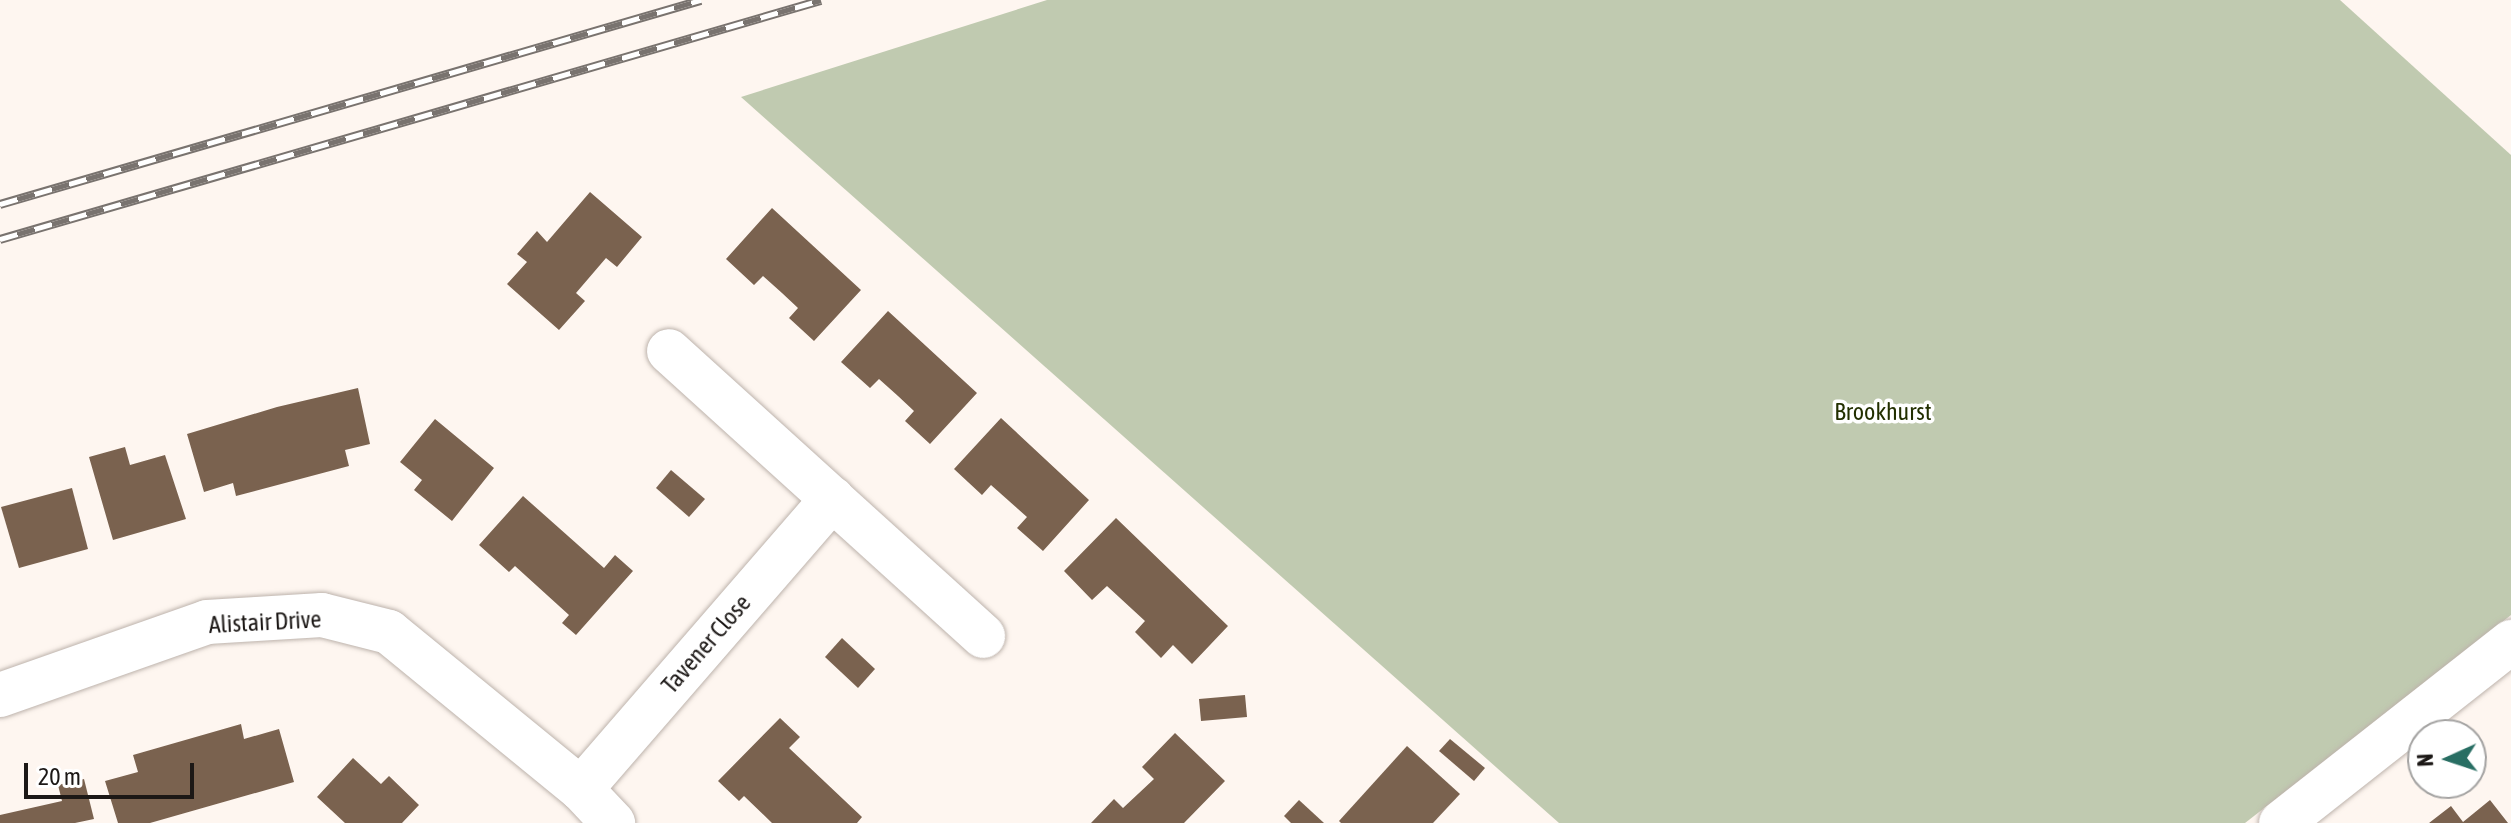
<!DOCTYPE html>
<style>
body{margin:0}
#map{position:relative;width:2511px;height:823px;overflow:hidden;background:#fef6f0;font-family:"Asap Condensed",sans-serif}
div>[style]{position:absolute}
.green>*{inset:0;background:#c0cab0}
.building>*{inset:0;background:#7a624f}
.roads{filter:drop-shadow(0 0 2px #bdb3ac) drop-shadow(0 0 2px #bdb3ac)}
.minor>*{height:44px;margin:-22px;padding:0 22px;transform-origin:22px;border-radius:22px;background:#fff}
.rail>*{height:9px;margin-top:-4.5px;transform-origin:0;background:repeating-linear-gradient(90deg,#fff 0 18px,#79736f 0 36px);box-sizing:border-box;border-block:2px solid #79736f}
span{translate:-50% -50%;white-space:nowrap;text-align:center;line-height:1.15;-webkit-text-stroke:7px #fff;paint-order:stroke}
.park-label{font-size:24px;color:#222f00}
.street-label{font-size:24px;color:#1c1816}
.north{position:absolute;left:2407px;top:719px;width:80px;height:80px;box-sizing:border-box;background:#fff;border:2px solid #a4a3a2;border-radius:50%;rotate:267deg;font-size:22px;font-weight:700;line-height:32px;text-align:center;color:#1c1816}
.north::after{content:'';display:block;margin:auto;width:28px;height:36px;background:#286e63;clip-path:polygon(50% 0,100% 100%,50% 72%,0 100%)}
.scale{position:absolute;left:24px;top:763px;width:170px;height:36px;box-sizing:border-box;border:4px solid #1c1816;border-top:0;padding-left:10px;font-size:24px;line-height:28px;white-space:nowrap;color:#1c1816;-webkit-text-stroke:6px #fff;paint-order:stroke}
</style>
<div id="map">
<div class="green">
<div style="clip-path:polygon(1047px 0,2340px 0,2511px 155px,2511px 615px,2245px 823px,1559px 823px,741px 97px)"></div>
</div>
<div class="building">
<div style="clip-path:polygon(590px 192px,642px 237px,617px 267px,606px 258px,576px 293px,585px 301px,559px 330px,507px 284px,527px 262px,517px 254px,537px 231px,547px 242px)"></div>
<div style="clip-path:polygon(772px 208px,861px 290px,814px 341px,789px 318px,798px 308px,782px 293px,763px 276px,754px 285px,726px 259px)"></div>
<div style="clip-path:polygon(888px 311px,977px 393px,930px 444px,905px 421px,914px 411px,898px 396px,879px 379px,870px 388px,841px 362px)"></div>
<div style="clip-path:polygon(358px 388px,370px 444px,345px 450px,349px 466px,236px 496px,233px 483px,204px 492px,187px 434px,277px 407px)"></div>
<div style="clip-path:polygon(1001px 418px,1089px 500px,1043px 551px,1017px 528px,1027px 517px,991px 485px,982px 495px,954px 469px)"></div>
<div style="clip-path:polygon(435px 419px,494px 468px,452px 521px,414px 490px,422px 480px,400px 462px)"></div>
<div style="clip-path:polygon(125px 447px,130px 465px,165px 455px,186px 519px,113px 540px,89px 457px)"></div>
<div style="clip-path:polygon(671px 470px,705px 499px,689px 517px,656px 488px)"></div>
<div style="clip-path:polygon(72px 488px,88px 549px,19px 568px,1px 507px)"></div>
<div style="clip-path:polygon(523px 496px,604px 568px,615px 555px,633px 571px,576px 635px,562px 623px,569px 615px,515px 566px,509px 572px,479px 545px)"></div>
<div style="clip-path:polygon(1116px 518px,1228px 626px,1192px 664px,1173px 645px,1161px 658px,1135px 632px,1145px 621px,1107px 586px,1092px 600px,1064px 571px)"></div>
<div style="clip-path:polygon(842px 638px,875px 669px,858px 688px,825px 657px)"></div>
<div style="clip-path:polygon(1245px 695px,1247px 717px,1201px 721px,1199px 699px)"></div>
<div style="clip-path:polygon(780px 718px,800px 737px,789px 748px,862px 817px,857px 823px,772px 823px,744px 796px,739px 801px,718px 781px)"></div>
<div style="clip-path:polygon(241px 724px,244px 739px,279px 729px,294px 782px,150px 823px,118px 823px,105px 781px,138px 772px,133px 755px)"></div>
<div style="clip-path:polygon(1175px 733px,1225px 781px,1184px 823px,1091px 823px,1114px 799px,1123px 808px,1154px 779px,1142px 767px)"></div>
<div style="clip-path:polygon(1450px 739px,1485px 768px,1474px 781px,1439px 751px)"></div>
<div style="clip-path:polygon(1407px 746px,1460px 794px,1433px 823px,1341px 823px,1339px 821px)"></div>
<div style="clip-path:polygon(353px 758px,381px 784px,389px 776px,419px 805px,402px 823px,345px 823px,317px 797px)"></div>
<div style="clip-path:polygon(84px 779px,94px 819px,75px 823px,0 823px,0 815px,62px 801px,58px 785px)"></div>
<div style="clip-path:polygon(1299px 800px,1324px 823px,1291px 823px,1284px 816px)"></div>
<div style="clip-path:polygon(2490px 800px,2508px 823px,2429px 823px,2451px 806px,2463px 822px)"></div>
</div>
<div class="roads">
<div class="minor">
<div style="left:832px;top:499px;width:204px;rotate:42.2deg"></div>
<div style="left:0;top:695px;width:219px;rotate:-19.4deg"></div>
<div style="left:207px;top:622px;width:115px;rotate:-3.5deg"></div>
<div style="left:322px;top:615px;width:69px;rotate:14.2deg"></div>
<div style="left:389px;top:632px;width:248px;rotate:39.3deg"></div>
<div style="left:581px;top:789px;width:47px;rotate:46.7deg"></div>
<div style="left:581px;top:789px;width:384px;rotate:-49.1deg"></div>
<div style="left:832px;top:499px;width:220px;rotate:-137.8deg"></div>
<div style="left:2281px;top:823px;width:293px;rotate:-38.2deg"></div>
</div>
</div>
<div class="rail">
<div style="left:0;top:204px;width:730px;rotate:-16.23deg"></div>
<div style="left:0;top:239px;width:855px;rotate:-16.23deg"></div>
</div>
<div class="park-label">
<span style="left:1883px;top:412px">Brookhurst</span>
</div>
<div class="street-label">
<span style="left:265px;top:622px;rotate:-3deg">Alistair Drive</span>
<span style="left:706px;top:644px;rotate:-49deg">Tavener Close</span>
</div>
<div class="north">N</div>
<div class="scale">20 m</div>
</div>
